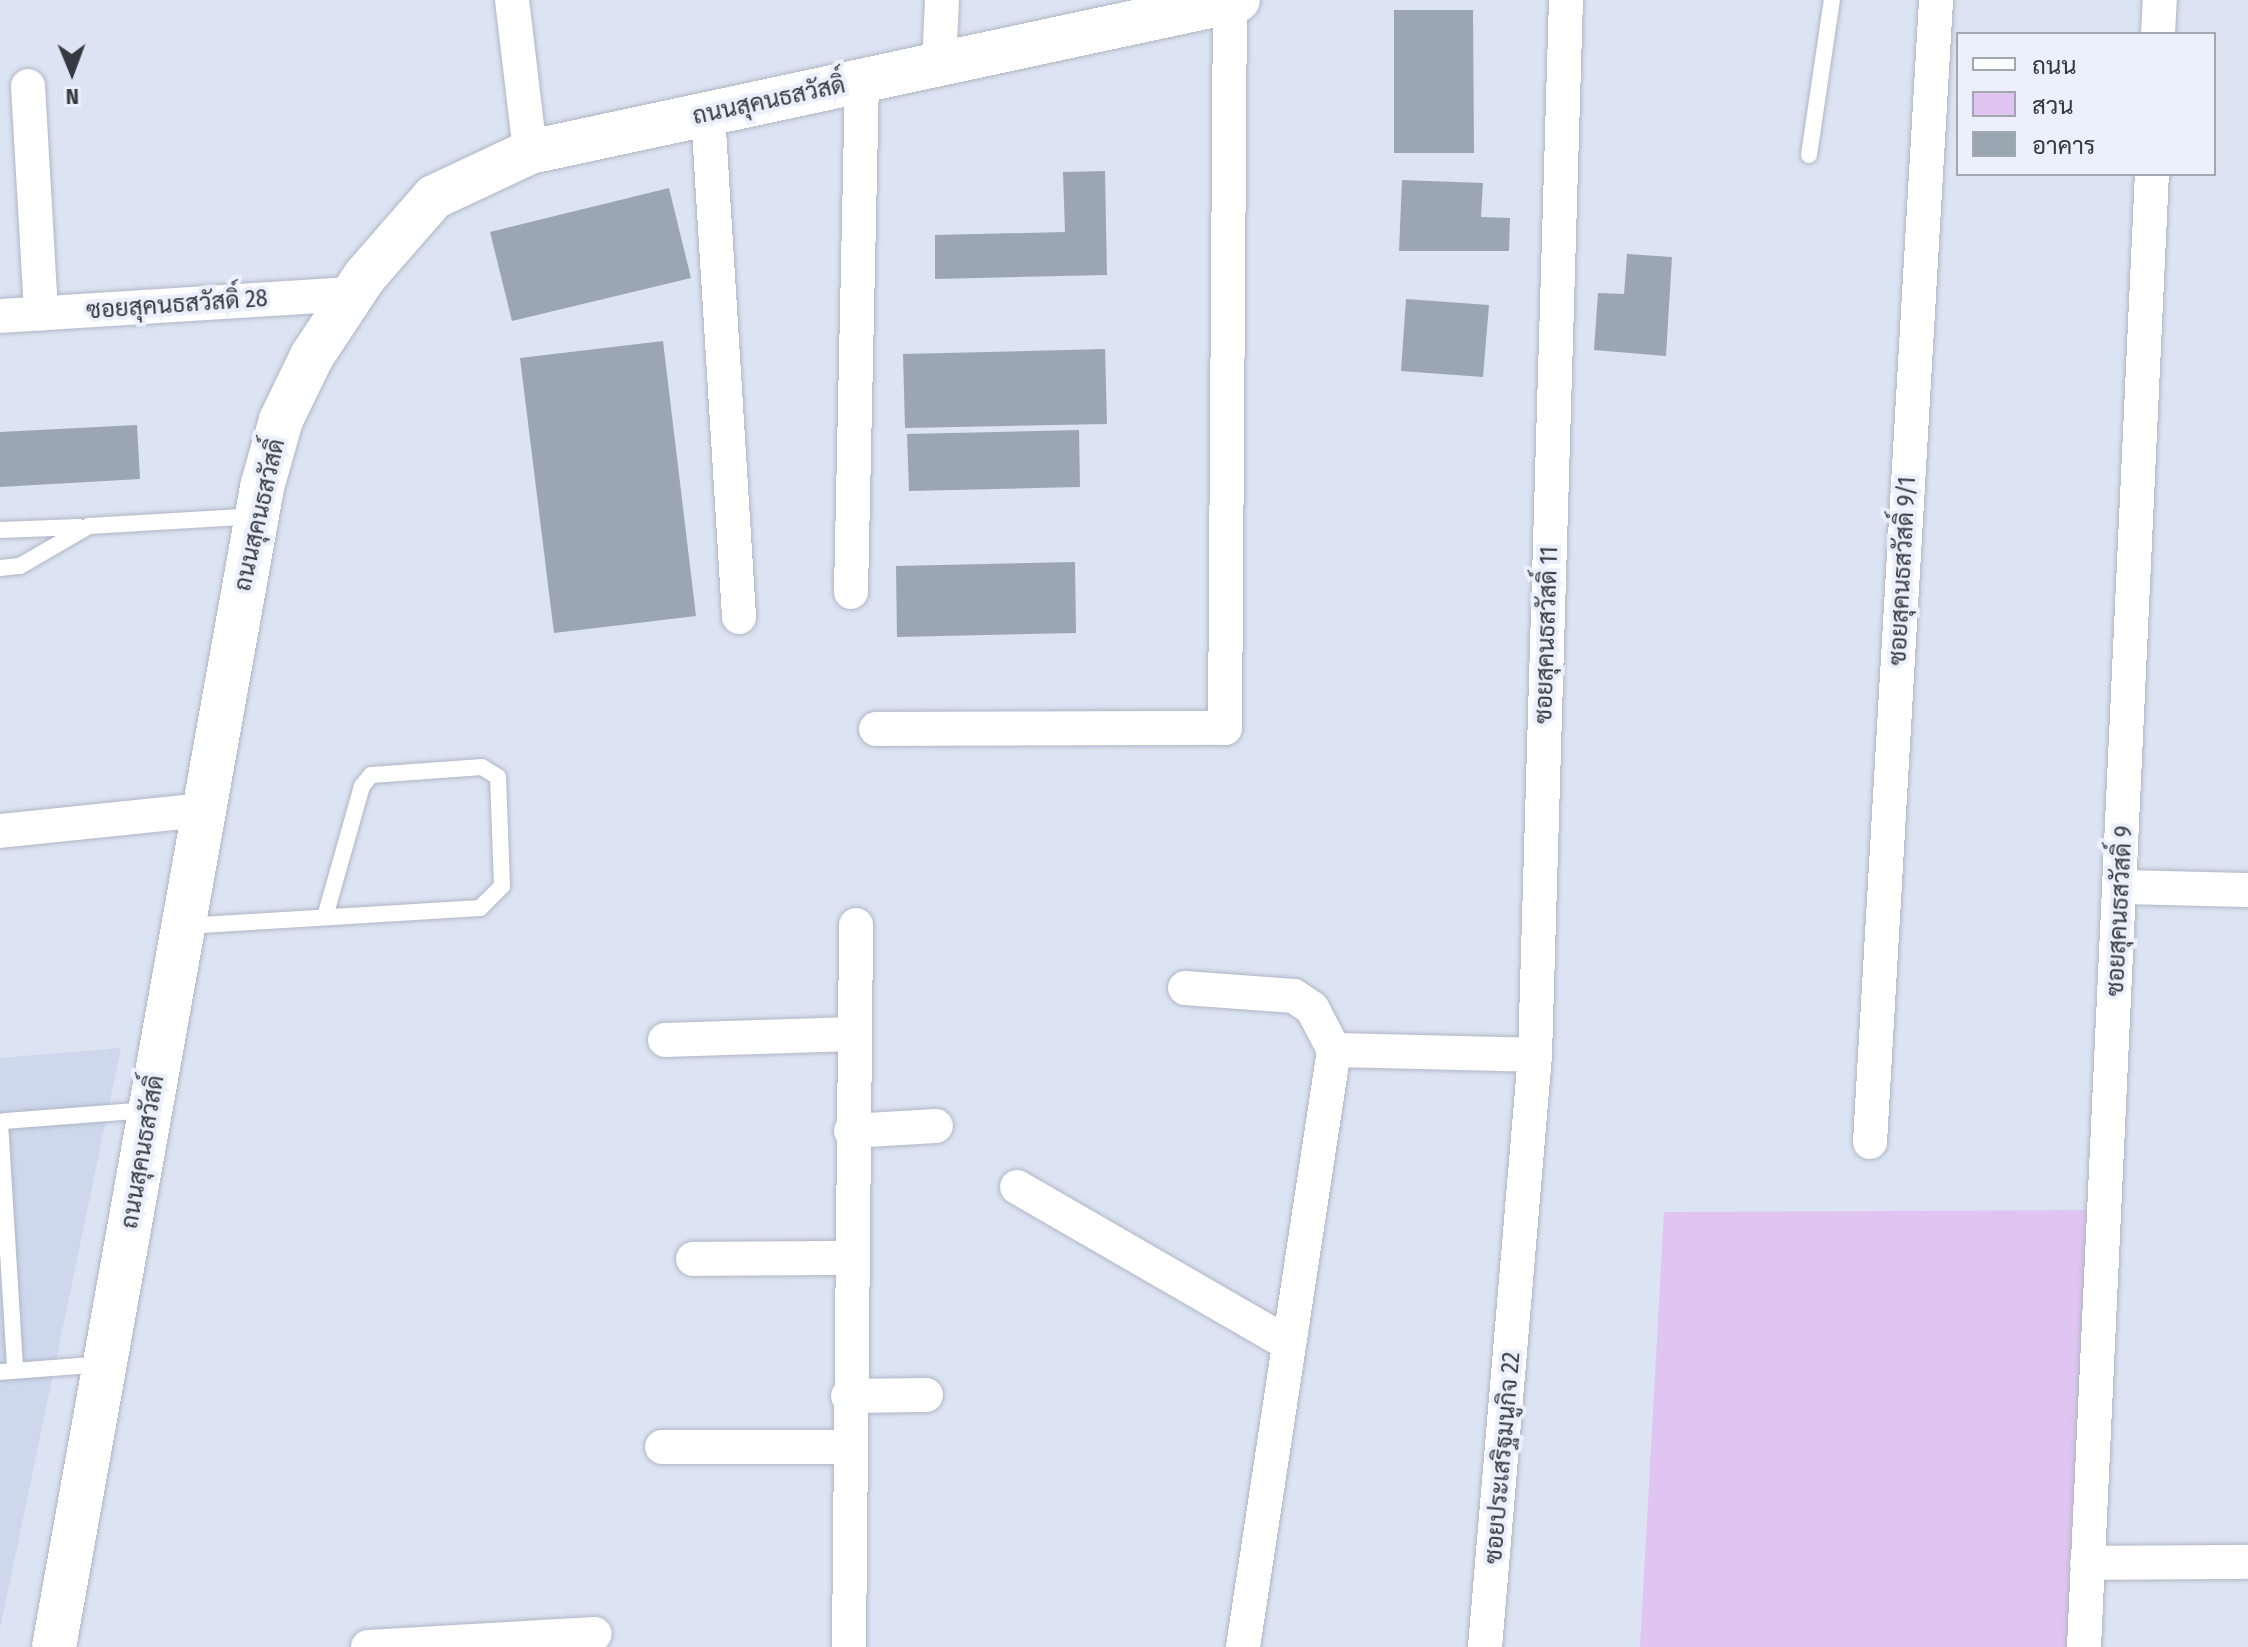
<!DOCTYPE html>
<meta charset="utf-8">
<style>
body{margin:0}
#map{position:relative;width:2248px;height:1647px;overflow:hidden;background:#dce3f2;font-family:"Fira Sans Condensed",Sarabun,sans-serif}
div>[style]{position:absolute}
.built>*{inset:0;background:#cdd8ed}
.green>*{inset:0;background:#e0c5f3}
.building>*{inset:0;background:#9aa7b2}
.roads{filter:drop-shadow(0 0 2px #afb6c4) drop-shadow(0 0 2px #afb6c4)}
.lane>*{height:16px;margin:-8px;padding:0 8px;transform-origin:8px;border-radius:8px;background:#fff}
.street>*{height:34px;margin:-17px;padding:0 17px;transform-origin:17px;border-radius:17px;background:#fff}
.secondary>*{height:44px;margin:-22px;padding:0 22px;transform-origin:22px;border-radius:22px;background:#fff}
span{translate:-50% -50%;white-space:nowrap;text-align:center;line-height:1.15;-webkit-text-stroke:8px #ebf0fc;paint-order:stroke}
.street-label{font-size:24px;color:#36393f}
.legend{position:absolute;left:1956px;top:32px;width:260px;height:144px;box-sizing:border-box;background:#ebf0fc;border:2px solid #a3a7b0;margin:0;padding:10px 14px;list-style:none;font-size:24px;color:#36393f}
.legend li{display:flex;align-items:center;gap:16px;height:40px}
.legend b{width:40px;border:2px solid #a3a7b0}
.north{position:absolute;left:32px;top:32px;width:80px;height:80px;-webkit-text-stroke:6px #ebf0fc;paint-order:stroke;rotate:179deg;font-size:22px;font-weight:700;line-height:32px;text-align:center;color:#36393f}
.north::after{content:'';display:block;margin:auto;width:28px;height:36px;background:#36393f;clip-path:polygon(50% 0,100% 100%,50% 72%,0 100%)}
</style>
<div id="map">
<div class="built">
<div style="clip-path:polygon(121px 1048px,0 1629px,0 1058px)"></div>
</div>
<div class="green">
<div style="clip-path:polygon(2089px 1210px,2068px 1647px,1640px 1647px,1664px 1212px)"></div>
</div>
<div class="building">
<div style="clip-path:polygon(1394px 10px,1473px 10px,1474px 153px,1394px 153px)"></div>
<div style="clip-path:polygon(1105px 171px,1107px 275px,935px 279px,935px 235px,1065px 232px,1063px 172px)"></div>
<div style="clip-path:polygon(1402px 180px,1483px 183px,1481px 217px,1510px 218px,1509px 251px,1399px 251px)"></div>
<div style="clip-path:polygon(669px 188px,691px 278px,512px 321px,490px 232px)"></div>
<div style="clip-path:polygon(1627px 254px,1672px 257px,1666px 356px,1594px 350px,1598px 293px,1624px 294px)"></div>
<div style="clip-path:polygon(1406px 299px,1489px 305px,1483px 377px,1401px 371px)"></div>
<div style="clip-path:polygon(663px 341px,696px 616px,554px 633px,520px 358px)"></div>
<div style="clip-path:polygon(1105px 349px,1107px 424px,905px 428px,903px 354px)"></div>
<div style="clip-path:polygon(137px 425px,140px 479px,0 487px,0 432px)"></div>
<div style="clip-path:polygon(1079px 430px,1080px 487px,909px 491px,907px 434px)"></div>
<div style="clip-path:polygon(1075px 562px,1076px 633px,897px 637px,896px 566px)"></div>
</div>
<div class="roads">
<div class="lane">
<div style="left:1809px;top:155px;width:157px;rotate:-81.6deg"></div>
<div style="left:0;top:530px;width:79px;rotate:-2.2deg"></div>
<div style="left:0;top:568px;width:20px;rotate:-6deg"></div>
<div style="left:20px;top:566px;width:80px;rotate:-30.1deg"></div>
<div style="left:89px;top:526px;width:166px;rotate:-3.4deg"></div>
<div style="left:185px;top:926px;width:296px;rotate:-3.5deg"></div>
<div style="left:480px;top:908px;width:31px;rotate:-45deg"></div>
<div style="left:502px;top:886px;width:109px;rotate:-92.1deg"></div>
<div style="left:498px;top:777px;width:19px;rotate:-148deg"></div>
<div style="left:482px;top:767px;width:111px;rotate:175.9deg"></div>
<div style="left:371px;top:775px;width:14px;rotate:129deg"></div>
<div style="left:362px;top:786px;width:136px;rotate:105.8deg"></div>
<div style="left:5px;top:1121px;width:142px;rotate:-4.4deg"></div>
<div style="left:0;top:1122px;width:248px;rotate:86.5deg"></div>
<div style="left:0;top:1372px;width:103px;rotate:-4.4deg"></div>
</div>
<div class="street">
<div style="left:512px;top:0;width:153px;rotate:83.2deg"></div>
<div style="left:2158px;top:34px;width:34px;rotate:-87deg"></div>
<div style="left:939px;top:64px;width:64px;rotate:-87.3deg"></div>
<div style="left:28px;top:86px;width:228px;rotate:86.7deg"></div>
<div style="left:708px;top:114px;width:504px;rotate:86.47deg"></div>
<div style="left:0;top:316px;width:354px;rotate:-3.6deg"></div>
<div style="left:851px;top:592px;width:512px;rotate:-88.77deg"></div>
<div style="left:876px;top:729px;width:349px;rotate:-0.2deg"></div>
<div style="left:1225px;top:728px;width:728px;rotate:-89.61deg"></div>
<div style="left:0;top:831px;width:205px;rotate:-5.9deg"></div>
<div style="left:2121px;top:887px;width:127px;rotate:1.4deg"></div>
<div style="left:1185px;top:988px;width:109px;rotate:4.2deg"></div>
<div style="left:1294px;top:996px;width:22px;rotate:34deg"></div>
<div style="left:1312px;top:1008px;width:47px;rotate:62.4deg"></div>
<div style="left:665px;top:1040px;width:188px;rotate:-1.8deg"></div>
<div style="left:851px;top:1131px;width:85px;rotate:-3.4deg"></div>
<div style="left:1870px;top:1142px;width:1144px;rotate:-86.69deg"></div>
<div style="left:1017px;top:1187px;width:314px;rotate:30deg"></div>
<div style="left:693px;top:1259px;width:155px;rotate:-0.4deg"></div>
<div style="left:848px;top:1396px;width:78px;rotate:-0.7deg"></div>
<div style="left:662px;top:1447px;width:186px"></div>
<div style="left:2087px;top:1563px;width:161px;rotate:-0.4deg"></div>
<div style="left:368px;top:1647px;width:227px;rotate:-3.3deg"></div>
<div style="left:849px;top:1647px;width:722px;rotate:-89.44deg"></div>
<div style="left:1243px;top:1647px;width:604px;rotate:-81.33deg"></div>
<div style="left:1334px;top:1050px;width:201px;rotate:1.4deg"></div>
<div style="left:1485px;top:1647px;width:594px;rotate:-85.17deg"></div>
<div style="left:1535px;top:1055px;width:1055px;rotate:-88.32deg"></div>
<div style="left:2084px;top:1647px;width:1475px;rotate:-87.36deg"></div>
</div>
<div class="secondary">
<div style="left:54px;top:1647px;width:1179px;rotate:-79.83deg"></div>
<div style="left:262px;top:487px;width:70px;rotate:-74.2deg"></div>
<div style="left:281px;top:420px;width:71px;rotate:-64.2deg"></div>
<div style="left:312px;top:356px;width:96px;rotate:-56.5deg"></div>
<div style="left:365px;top:276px;width:105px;rotate:-48.9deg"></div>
<div style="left:434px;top:197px;width:106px;rotate:-25.1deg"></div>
<div style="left:530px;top:152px;width:724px;rotate:-12.12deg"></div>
</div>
</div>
<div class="street-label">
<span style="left:769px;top:101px;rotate:-12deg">ถนนสุคนธสวัสดิ์</span>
<span style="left:177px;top:305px;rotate:-4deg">ซอยสุคนธสวัสดิ์ 28</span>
<span style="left:260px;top:515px;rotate:-77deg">ถนนสุคนธสวัสดิ์</span>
<span style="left:1903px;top:571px;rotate:-87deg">ซอยสุคนธสวัสดิ์ 9/1</span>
<span style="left:1547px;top:635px;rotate:-88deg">ซอยสุคนธสวัสดิ์ 11</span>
<span style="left:2120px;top:911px;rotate:-87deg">ซอยสุคนธสวัสดิ์ 9</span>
<span style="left:143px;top:1152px;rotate:-80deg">ถนนสุคนธสวัสดิ์</span>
<span style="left:1503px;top:1458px;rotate:-85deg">ซอยประเสริฐมนูกิจ 22</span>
</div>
<ul class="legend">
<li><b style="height:10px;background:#fff"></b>ถนน</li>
<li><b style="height:22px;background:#e0c5f3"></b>สวน</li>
<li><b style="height:22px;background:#9aa7b2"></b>อาคาร</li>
</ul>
<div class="north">N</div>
</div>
